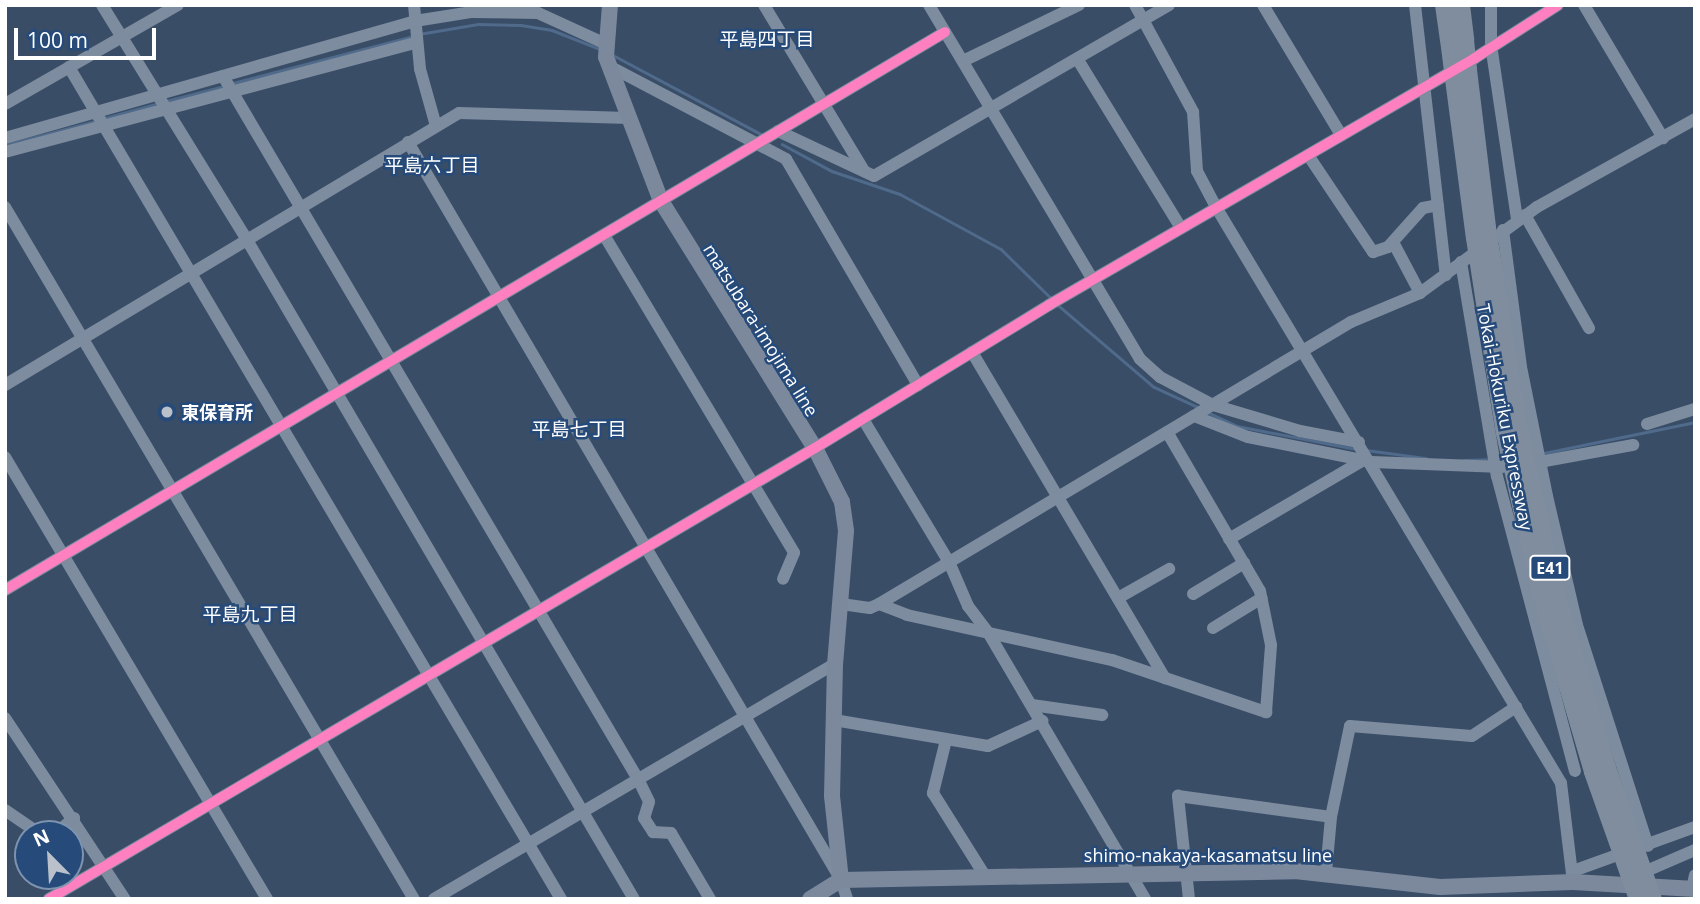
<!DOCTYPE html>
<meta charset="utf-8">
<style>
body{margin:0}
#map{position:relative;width:1700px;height:904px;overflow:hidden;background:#394d67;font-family:"Open Sans","Noto Sans JP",sans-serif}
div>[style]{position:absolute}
.stream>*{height:2.5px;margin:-1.25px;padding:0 1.25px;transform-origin:1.25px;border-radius:1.25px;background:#4f6a8a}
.minor>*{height:12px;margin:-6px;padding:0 6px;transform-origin:6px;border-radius:6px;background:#7d8c9e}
.major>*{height:16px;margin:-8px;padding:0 8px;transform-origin:8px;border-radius:8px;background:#7c899d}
.highway>*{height:18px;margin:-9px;padding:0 9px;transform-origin:9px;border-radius:9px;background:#7f8d9e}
.highway-bridge>*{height:18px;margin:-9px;padding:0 9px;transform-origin:9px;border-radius:9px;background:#7f8d9e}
.cycleway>*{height:10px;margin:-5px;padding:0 5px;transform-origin:5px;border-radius:5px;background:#ff80c0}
.dots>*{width:19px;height:19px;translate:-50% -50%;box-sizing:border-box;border:4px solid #264b7a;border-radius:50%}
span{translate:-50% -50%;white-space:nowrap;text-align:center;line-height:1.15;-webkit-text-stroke:5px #264b7a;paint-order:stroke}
.shield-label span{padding:2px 5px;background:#264b7a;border:2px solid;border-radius:5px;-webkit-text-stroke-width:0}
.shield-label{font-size:16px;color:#fff;font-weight:700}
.street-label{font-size:18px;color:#fff}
.poi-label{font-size:18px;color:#fff;font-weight:700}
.left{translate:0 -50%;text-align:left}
.neighbourhood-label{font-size:19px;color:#fff}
.frame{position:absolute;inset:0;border:7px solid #fff;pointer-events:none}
.north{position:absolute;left:14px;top:820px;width:70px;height:70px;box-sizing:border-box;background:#264b7a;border:2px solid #7d93af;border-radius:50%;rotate:336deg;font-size:19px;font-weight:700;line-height:28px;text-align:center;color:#fff}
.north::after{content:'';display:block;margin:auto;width:24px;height:32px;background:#bac1ca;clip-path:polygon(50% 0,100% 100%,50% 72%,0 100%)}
.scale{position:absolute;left:14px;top:28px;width:142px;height:32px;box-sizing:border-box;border:4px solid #fff;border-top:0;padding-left:9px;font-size:21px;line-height:24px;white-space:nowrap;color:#fff;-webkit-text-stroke:5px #264b7a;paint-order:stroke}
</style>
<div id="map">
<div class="stream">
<div style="left:419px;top:34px;width:61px;rotate:-9.5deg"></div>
<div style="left:479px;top:24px;width:42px;rotate:1.4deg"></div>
<div style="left:521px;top:25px;width:31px;rotate:9deg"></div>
<div style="left:552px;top:30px;width:52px;rotate:21.6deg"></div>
<div style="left:613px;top:55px;width:168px;rotate:28.1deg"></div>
<div style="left:233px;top:83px;width:186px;rotate:-14.6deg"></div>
<div style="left:166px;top:101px;width:60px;rotate:-14.5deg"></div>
<div style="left:105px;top:118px;width:56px;rotate:-15.5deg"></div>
<div style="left:782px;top:144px;width:57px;rotate:28.4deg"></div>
<div style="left:832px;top:171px;width:72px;rotate:18.7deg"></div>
<div style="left:900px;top:194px;width:115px;rotate:28.6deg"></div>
<div style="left:1001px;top:249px;width:70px;rotate:44.4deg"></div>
<div style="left:5px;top:145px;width:93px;rotate:-14.9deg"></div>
<div style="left:1058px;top:305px;width:126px;rotate:40.5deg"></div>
<div style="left:1154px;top:387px;width:48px;rotate:24.4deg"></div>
<div style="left:1207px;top:412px;width:33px;rotate:25deg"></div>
<div style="left:1237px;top:426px;width:121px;rotate:10.9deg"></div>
<div style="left:1366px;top:450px;width:61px;rotate:7.6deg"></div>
<div style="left:1544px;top:453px;width:154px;rotate:-11.6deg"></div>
<div style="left:1464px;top:460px;width:24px;rotate:-2deg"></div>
</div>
<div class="minor">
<div style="left:102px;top:5px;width:276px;rotate:58.3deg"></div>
<div style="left:247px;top:240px;width:764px;rotate:59.58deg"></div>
<div style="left:414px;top:5px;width:64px;rotate:84.6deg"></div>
<div style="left:420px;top:69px;width:59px;rotate:74.3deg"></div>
<div style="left:764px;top:5px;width:194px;rotate:58.9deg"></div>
<div style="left:929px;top:5px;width:412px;rotate:59.2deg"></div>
<div style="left:1140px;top:359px;width:27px;rotate:42deg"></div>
<div style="left:1160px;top:377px;width:60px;rotate:27.8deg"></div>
<div style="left:1213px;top:405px;width:91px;rotate:16.6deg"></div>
<div style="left:1300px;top:431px;width:60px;rotate:10.6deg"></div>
<div style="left:1135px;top:5px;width:122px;rotate:61.5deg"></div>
<div style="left:1193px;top:112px;width:59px;rotate:86.1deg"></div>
<div style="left:1197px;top:171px;width:41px;rotate:62.2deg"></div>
<div style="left:1216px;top:207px;width:671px;rotate:59.08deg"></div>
<div style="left:1561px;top:783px;width:100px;rotate:83.1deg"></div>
<div style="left:1263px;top:5px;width:152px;rotate:59deg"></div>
<div style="left:1415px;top:5px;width:272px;rotate:83.5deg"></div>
<div style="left:1491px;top:5px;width:40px;rotate:90deg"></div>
<div style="left:1491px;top:45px;width:177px;rotate:81.5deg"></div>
<div style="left:1584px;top:5px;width:155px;rotate:59.3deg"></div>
<div style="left:1078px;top:60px;width:197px;rotate:58.5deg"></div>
<div style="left:963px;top:61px;width:129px;rotate:-25.8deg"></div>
<div style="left:609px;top:66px;width:200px;rotate:27.7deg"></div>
<div style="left:786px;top:159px;width:262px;rotate:59.7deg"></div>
<div style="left:69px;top:67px;width:967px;rotate:59.4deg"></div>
<div style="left:223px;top:76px;width:816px;rotate:59.45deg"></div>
<div style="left:638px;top:779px;width:25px;rotate:64deg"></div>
<div style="left:649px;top:802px;width:17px;rotate:107deg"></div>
<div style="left:644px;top:818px;width:17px;rotate:57deg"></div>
<div style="left:653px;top:832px;width:18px;rotate:3deg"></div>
<div style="left:671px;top:833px;width:77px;rotate:59.4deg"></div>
<div style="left:5px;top:104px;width:199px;rotate:-29.8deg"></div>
<div style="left:778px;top:131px;width:106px;rotate:25.1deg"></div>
<div style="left:874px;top:176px;width:341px;rotate:-30.1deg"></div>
<div style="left:5px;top:138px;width:426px;rotate:-15.9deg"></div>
<div style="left:415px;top:21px;width:58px;rotate:-9deg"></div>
<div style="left:472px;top:12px;width:66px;rotate:0.9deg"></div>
<div style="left:538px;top:13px;width:75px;rotate:24.5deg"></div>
<div style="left:408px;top:142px;width:856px;rotate:59.6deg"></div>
<div style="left:841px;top:880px;width:20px;rotate:72deg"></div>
<div style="left:5px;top:152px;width:426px;rotate:-14.9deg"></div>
<div style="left:1308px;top:155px;width:117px;rotate:56.2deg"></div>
<div style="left:1373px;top:252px;width:16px;rotate:-18deg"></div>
<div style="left:1388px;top:247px;width:52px;rotate:-48.1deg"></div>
<div style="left:1423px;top:208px;width:15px;rotate:-11deg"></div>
<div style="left:5px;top:207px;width:804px;rotate:59.42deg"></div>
<div style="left:1525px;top:215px;width:130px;rotate:60.5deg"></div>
<div style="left:1503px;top:230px;width:138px;rotate:82.5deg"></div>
<div style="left:1521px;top:367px;width:132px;rotate:78.6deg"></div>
<div style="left:1547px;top:496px;width:132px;rotate:76.9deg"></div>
<div style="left:1577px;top:625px;width:232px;rotate:72.2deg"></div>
<div style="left:604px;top:235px;width:370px;rotate:59.1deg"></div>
<div style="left:794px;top:553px;width:28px;rotate:113deg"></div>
<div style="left:1393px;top:242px;width:58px;rotate:62.1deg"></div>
<div style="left:1461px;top:262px;width:217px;rotate:80.5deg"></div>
<div style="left:1497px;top:476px;width:305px;rotate:75.2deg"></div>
<div style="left:972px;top:352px;width:379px;rotate:59.4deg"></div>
<div style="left:5px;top:385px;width:529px;rotate:-30.93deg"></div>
<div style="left:459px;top:113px;width:170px;rotate:1.7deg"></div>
<div style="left:1194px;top:416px;width:58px;rotate:21.3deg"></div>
<div style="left:1248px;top:437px;width:126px;rotate:11.4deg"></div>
<div style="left:1372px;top:462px;width:130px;rotate:2.2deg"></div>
<div style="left:863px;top:419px;width:167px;rotate:59deg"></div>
<div style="left:949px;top:562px;width:48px;rotate:66.6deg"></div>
<div style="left:968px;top:606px;width:35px;rotate:53deg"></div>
<div style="left:989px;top:634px;width:308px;rotate:59.5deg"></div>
<div style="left:1647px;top:424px;width:50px;rotate:-17.4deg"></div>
<div style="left:5px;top:457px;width:514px;rotate:59.34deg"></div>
<div style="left:1534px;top:463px;width:101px;rotate:-10.3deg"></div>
<div style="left:1229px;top:539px;width:154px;rotate:-30.4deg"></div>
<div style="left:5px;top:590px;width:1093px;rotate:-30.69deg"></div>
<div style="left:1193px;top:594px;width:60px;rotate:-31.3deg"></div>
<div style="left:1118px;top:598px;width:59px;rotate:-29.6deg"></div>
<div style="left:841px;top:604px;width:29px;rotate:8deg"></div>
<div style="left:870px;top:608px;width:10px;rotate:-24deg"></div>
<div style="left:879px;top:604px;width:550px;rotate:-30.86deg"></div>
<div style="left:1351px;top:322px;width:75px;rotate:-22.8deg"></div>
<div style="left:1420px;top:293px;width:145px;rotate:-36.3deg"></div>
<div style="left:1537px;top:207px;width:181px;rotate:-29.1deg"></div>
<div style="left:879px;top:604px;width:30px;rotate:21deg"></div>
<div style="left:907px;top:615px;width:210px;rotate:12.4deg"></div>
<div style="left:1112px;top:660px;width:163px;rotate:18.7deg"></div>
<div style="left:1266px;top:712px;width:67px;rotate:-85.7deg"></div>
<div style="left:1271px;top:645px;width:55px;rotate:-101.5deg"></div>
<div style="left:1260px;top:591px;width:184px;rotate:-120.3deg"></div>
<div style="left:1213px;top:628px;width:57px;rotate:-31.5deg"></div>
<div style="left:1032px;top:705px;width:71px;rotate:8.1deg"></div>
<div style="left:5px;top:718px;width:217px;rotate:56.5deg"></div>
<div style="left:834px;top:720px;width:156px;rotate:9.6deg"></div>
<div style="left:988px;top:746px;width:60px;rotate:-24.8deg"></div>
<div style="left:946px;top:740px;width:55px;rotate:103.8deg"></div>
<div style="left:933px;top:793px;width:98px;rotate:57.9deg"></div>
<div style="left:5px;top:810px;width:42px;rotate:34.4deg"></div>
<div style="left:55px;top:834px;width:25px;rotate:-40deg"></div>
<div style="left:1573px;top:871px;width:130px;rotate:-19.8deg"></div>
<div style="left:1326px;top:872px;width:55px;rotate:-84.8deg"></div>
<div style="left:1331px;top:817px;width:93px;rotate:-78.2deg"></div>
<div style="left:1350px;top:726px;width:122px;rotate:4.7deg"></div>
<div style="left:1472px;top:736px;width:53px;rotate:-33.4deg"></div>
<div style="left:1637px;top:875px;width:63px;rotate:-23.3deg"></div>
<div style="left:1692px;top:889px;width:14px;rotate:-78deg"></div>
<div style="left:49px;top:899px;width:889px;rotate:-30.49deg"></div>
<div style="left:815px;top:448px;width:274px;rotate:-31.4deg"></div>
<div style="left:1049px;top:305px;width:492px;rotate:-30.1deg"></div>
<div style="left:1475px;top:58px;width:98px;rotate:-32.6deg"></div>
<div style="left:434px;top:899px;width:465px;rotate:-30.4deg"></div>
<div style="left:1189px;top:899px;width:104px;rotate:-96.1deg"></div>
<div style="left:1178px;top:796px;width:154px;rotate:7.8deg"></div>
</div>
<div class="major">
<div style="left:610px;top:5px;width:52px;rotate:94.4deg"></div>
<div style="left:606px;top:57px;width:154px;rotate:69.1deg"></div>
<div style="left:661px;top:201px;width:291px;rotate:58.1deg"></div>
<div style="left:815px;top:448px;width:60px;rotate:63.4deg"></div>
<div style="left:842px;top:502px;width:29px;rotate:82deg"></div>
<div style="left:846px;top:531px;width:133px;rotate:94.7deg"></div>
<div style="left:835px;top:664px;width:132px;rotate:91.3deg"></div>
<div style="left:832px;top:796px;width:84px;rotate:83.9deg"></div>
<div style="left:810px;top:899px;width:36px;rotate:-32deg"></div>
<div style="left:841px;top:880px;width:454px;rotate:-1.1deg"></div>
<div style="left:1295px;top:871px;width:146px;rotate:6.3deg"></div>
<div style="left:1440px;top:887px;width:133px;rotate:-2.2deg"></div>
<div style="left:1573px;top:882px;width:122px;rotate:3.3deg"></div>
</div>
<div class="highway">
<div style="left:1444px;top:5px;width:42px;rotate:81.9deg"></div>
<div style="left:1461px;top:5px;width:35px;rotate:83deg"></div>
<div style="left:1468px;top:70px;width:159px;rotate:83.1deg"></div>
<div style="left:1454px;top:79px;width:160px;rotate:82.5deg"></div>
</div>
<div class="highway-bridge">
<div style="left:1465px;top:40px;width:30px;rotate:84deg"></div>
<div style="left:1450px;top:47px;width:32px;rotate:83deg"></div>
<div style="left:1487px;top:228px;width:203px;rotate:80.9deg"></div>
<div style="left:1519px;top:428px;width:168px;rotate:77.3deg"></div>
<div style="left:1556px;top:592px;width:183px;rotate:73.8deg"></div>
<div style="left:1607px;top:768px;width:139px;rotate:70.7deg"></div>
<div style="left:1475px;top:238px;width:197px;rotate:81.3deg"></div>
<div style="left:1505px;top:433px;width:166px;rotate:77.5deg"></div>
<div style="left:1541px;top:595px;width:184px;rotate:73.6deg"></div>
<div style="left:1593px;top:772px;width:135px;rotate:70.5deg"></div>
</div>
<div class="cycleway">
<div style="left:5px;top:590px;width:1093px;rotate:-30.69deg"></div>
<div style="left:49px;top:899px;width:889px;rotate:-30.49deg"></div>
<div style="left:815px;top:448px;width:274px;rotate:-31.4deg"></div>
<div style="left:1049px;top:305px;width:492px;rotate:-30.1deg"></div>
<div style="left:1475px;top:58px;width:98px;rotate:-32.6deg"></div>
</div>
<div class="dots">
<div style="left:167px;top:412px;background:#bac1ca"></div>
</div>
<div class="shield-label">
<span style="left:1550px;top:568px">E41</span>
</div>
<div class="street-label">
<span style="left:761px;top:330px;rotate:58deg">matsubara-imojima line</span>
<span style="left:1505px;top:417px;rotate:79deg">Tokai-Hokuriku Expressway</span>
<span style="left:1208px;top:855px">shimo-nakaya-kasamatsu line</span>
</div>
<div class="poi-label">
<span class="left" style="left:181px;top:412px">東保育所</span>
</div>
<div class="neighbourhood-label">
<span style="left:767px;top:40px">平島四丁目</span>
<span style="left:432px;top:166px">平島六丁目</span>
<span style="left:579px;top:430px">平島七丁目</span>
<span style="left:250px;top:615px">平島九丁目</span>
</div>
<div class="frame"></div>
<div class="north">N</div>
<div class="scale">100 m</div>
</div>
